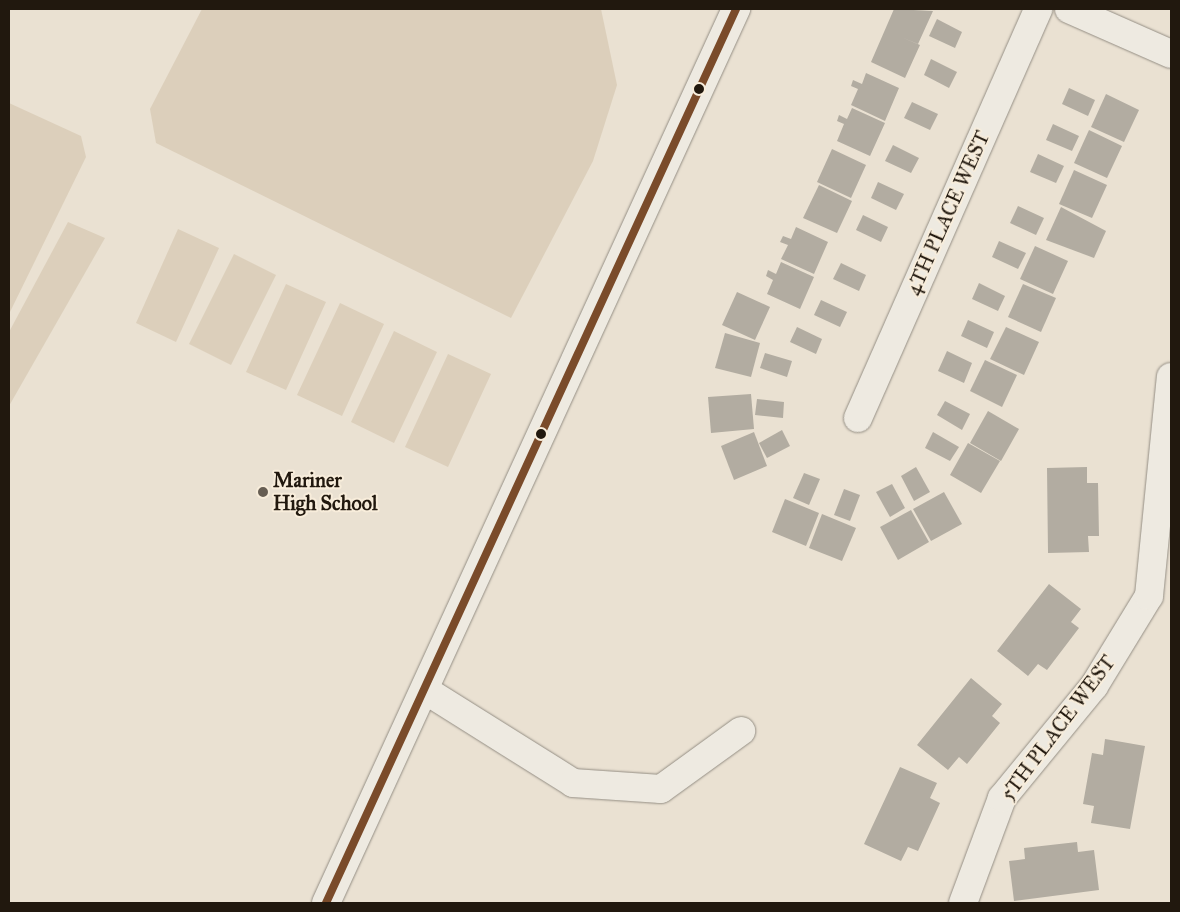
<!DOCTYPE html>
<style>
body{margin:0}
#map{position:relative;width:1180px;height:912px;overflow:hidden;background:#eae1d2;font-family:"IM FELL Great Primer",serif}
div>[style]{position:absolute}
.green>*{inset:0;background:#dccfbb}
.building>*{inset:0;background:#b2aca1}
.roads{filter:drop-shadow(0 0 1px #948e84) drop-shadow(0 0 1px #948e84)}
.street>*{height:28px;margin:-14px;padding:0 14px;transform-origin:14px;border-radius:14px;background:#eeeae1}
.secondary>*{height:28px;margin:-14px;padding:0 14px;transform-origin:14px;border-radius:14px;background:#eeeae1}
.bus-1>*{height:8px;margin:-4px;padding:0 4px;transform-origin:4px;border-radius:4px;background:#7a4b2a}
.dots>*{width:14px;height:14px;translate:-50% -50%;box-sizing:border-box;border:2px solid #f8eddb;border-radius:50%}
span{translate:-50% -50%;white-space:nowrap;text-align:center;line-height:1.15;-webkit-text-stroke:4px #f8eddb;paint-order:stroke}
.street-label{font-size:20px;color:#21180e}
.poi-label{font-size:20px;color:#21180e;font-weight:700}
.left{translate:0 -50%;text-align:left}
.frame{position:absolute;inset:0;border:10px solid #21180e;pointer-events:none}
</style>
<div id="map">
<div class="green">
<div style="clip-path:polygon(202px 9px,601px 9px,617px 85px,593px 161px,511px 318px,156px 143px,150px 109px)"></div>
<div style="clip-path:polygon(9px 103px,81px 136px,86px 157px,9px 314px)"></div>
<div style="clip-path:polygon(68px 222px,105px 238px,9px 406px,9px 332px)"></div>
<div style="clip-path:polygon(178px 229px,219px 248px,176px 342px,136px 323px)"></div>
<div style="clip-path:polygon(234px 254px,276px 275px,231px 365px,189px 344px)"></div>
<div style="clip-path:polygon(286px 284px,326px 302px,286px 390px,246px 372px)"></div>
<div style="clip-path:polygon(340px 303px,384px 324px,342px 416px,297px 395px)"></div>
<div style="clip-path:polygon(394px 331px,437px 352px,394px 443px,351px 422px)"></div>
<div style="clip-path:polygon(448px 354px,491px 374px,448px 467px,405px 447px)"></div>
</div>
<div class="building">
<div style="clip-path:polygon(894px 9px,933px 11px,918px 44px,901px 37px,920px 45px,905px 78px,871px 62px)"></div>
<div style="clip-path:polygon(937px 19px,962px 32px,955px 48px,929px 36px)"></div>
<div style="clip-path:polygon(931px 59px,957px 72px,949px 88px,924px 75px)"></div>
<div style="clip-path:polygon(866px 73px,899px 88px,885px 121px,851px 105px,858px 89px,851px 86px,853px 80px,862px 84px)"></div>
<div style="clip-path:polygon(1069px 88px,1095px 100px,1088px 116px,1062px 104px)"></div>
<div style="clip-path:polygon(1106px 94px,1139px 110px,1124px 142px,1091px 127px)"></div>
<div style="clip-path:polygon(912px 102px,938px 114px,930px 130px,904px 118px)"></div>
<div style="clip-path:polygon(852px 108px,885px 123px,870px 156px,837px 141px,844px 124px,837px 121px,839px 115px,847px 119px)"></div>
<div style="clip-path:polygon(1053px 124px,1079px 136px,1072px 151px,1046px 140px)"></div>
<div style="clip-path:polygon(1089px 130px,1122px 146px,1107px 178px,1074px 163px)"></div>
<div style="clip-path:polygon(893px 145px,919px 158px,911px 173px,885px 161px)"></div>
<div style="clip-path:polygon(832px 149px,866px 165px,851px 198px,817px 182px)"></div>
<div style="clip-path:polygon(1038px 154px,1064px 166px,1056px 183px,1030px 172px)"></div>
<div style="clip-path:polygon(1074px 170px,1107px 185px,1092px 218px,1059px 204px)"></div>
<div style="clip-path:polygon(878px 182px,904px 194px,896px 210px,871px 198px)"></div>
<div style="clip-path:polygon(819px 185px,852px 201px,837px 233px,803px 218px)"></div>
<div style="clip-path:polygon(1018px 206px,1044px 218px,1036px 235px,1010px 223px)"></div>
<div style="clip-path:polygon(1061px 207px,1106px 231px,1094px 258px,1046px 240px)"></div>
<div style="clip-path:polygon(863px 215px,888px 227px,881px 242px,856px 230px)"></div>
<div style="clip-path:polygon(796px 227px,828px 242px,814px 274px,781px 259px,788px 245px,780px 242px,783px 236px,791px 239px)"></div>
<div style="clip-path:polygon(999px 241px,1026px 253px,1018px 269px,992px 257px)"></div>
<div style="clip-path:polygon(1035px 246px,1068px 261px,1053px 294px,1020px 279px)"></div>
<div style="clip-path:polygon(781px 262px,814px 277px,800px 309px,767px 294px,773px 280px,766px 276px,768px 270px,776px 274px)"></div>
<div style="clip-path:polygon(841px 263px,866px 275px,859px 291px,833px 279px)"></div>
<div style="clip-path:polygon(979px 283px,1005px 296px,998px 311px,972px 299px)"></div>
<div style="clip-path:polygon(1023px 284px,1056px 298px,1041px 332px,1008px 317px)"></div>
<div style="clip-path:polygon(737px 292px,770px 307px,755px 340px,722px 325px)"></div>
<div style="clip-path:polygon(821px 300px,847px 312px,840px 327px,814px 315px)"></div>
<div style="clip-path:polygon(968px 320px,994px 332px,987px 348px,961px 336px)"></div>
<div style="clip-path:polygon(797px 327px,822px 339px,816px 354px,790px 342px)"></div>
<div style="clip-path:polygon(1006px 327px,1039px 342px,1024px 375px,990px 359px)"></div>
<div style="clip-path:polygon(725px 333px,760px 343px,751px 377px,715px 368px)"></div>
<div style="clip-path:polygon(947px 351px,972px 363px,964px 383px,938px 371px)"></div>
<div style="clip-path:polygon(765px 353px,792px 361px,787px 377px,760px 368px)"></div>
<div style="clip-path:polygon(985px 360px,1017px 375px,1002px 407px,970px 391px)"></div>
<div style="clip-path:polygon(751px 394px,754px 429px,711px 433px,708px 397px)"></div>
<div style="clip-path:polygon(757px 399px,784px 402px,783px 418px,755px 415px)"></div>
<div style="clip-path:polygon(945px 401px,970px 414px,962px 430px,937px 415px)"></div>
<div style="clip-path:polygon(988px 411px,1019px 429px,1001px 461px,970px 443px)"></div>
<div style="clip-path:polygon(782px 430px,790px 446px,767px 458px,759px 443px)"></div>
<div style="clip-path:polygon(754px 432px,767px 466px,734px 480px,721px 446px)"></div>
<div style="clip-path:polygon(933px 432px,959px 447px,950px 461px,925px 448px)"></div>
<div style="clip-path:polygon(968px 443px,1000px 461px,981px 493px,950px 475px)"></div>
<div style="clip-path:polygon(916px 467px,930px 492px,914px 501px,901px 476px)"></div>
<div style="clip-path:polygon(1087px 467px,1087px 483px,1098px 483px,1099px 536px,1088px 536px,1089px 552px,1048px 553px,1047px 468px)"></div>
<div style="clip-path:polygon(804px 473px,820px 479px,809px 505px,793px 498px)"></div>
<div style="clip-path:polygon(892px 484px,905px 508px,890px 517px,876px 492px)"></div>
<div style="clip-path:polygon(844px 489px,860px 495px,850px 521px,834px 515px)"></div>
<div style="clip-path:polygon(944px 492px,962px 524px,931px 541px,913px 509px)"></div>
<div style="clip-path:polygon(785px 499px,819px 513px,806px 546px,772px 532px)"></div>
<div style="clip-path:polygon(911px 510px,929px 542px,898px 560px,880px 527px)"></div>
<div style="clip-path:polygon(822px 514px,856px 528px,842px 561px,809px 548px)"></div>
<div style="clip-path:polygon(1049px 584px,1081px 609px,1071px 622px,1079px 628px,1047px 670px,1038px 664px,1028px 676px,997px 651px)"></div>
<div style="clip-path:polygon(971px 678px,1002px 704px,992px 716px,1000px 723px,967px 764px,959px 757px,948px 770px,917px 745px)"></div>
<div style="clip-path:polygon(1105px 739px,1145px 746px,1130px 829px,1091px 823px,1094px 806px,1083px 804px,1092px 753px,1103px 755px)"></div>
<div style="clip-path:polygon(900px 767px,937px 783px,930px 798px,940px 803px,918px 851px,908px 847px,901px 861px,864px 844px)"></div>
<div style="clip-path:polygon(1077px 842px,1078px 852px,1094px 850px,1099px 890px,1014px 901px,1009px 861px,1025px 859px,1024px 848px)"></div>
</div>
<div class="roads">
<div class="street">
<div style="left:858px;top:418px;width:447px;rotate:-66.2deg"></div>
<div style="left:425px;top:690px;width:175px;rotate:32.1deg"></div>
<div style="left:573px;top:783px;width:88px;rotate:3.9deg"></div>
<div style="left:661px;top:789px;width:99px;rotate:-35.9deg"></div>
<div style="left:963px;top:903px;width:112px;rotate:-69.6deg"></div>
<div style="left:1002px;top:798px;width:145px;rotate:-50.6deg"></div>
<div style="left:1094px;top:686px;width:105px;rotate:-58.6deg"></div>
<div style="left:1149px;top:596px;width:220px;rotate:-84.3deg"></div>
</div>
<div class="secondary">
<div style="left:1069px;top:9px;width:111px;rotate:23.8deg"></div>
<div style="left:326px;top:903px;width:984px;rotate:-65.36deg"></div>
</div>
</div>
<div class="bus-1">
<div style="left:326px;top:903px;width:984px;rotate:-65.36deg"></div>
</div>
<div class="dots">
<div style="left:699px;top:89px;background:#21180e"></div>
<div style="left:541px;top:434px;background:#21180e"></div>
<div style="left:263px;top:492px;background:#675e53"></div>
</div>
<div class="street-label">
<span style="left:948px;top:213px;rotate:-66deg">4TH PLACE WEST</span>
<span style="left:1058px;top:728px;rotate:-53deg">5TH PLACE WEST</span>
</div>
<div class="poi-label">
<span class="left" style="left:273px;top:492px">Mariner<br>High School</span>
</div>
<div class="frame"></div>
</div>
